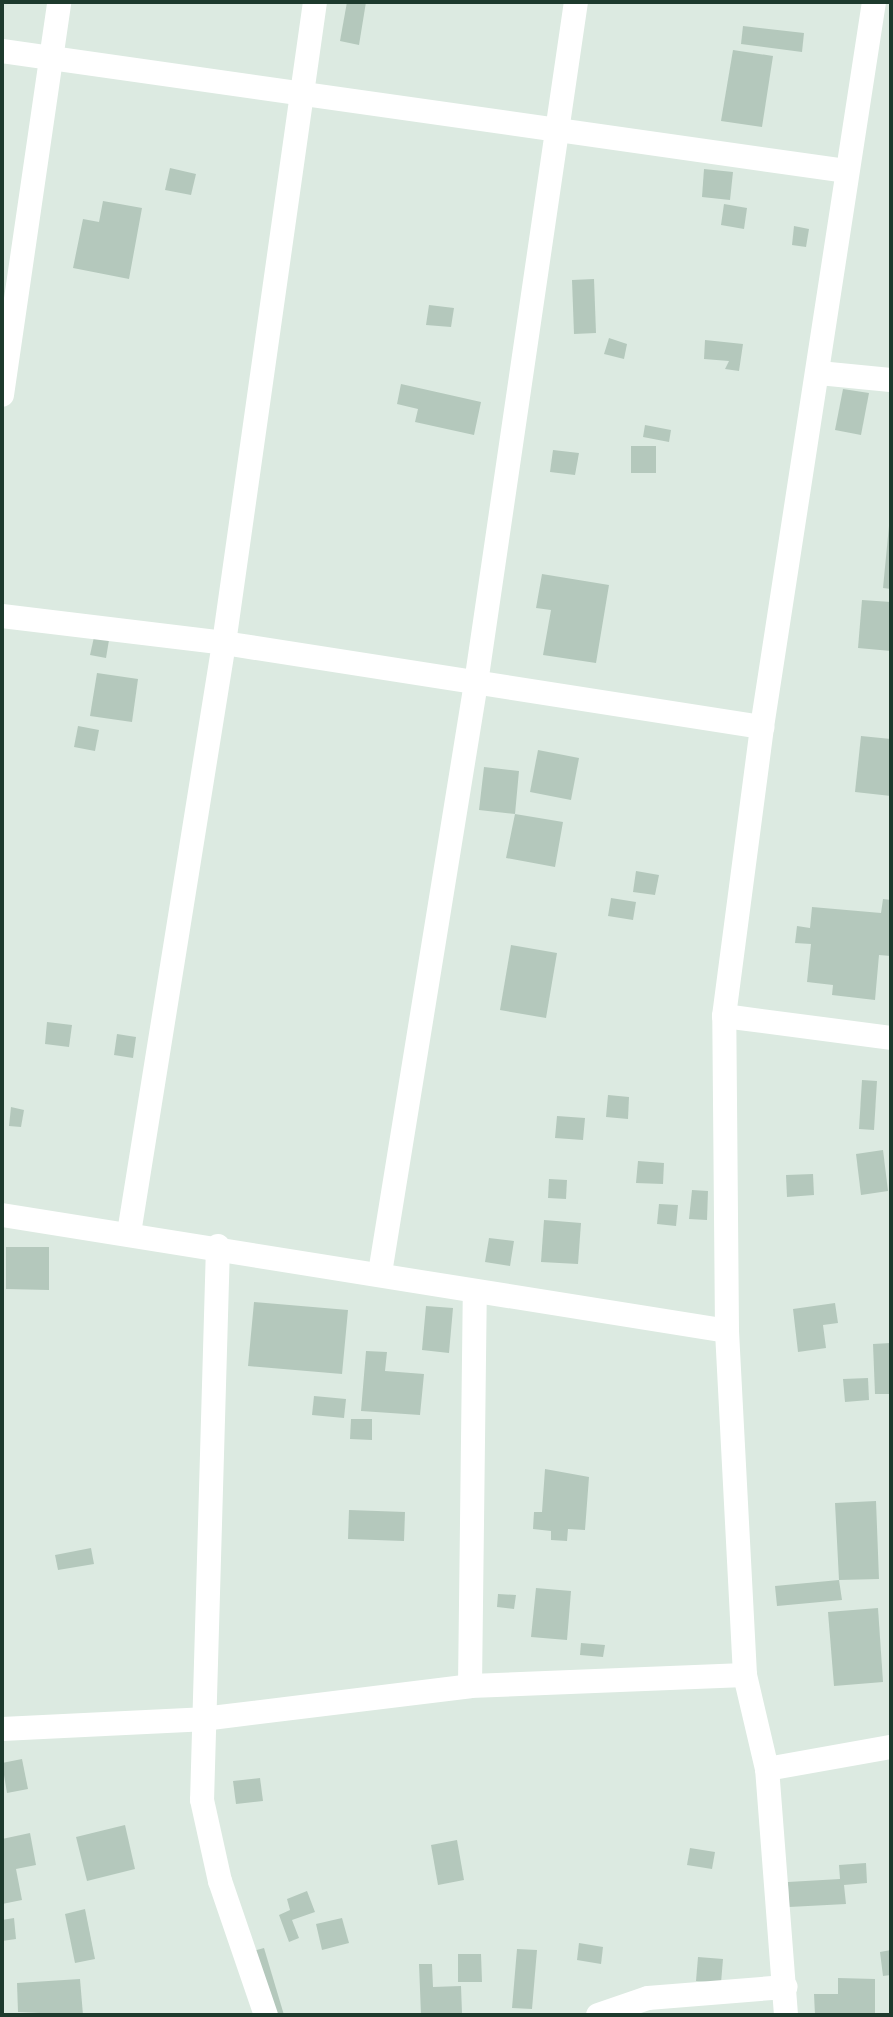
<!DOCTYPE html>
<style>
body{margin:0}
#map{position:relative;width:893px;height:2017px;overflow:hidden;background:#dceae1;font-family:"Noto Sans",sans-serif}
div>[style]{position:absolute}
.building>*{inset:0;background:#b4c8bc}
.minor>*{height:24px;margin:-12px;padding:0 12px;transform-origin:12px;border-radius:12px;background:#fff}
span{translate:-50% -50%;white-space:nowrap;text-align:center;line-height:1.15;-webkit-text-stroke:7px #edf7f0;paint-order:stroke}
.frame{position:absolute;inset:0;border:4px solid #1d3a2d;pointer-events:none}
</style>
<div id="map">
<div class="building">
<div style="clip-path:polygon(347px 2px,366px 2px,359px 45px,340px 41px)"></div>
<div style="clip-path:polygon(743px 26px,804px 33px,802px 52px,741px 44px)"></div>
<div style="clip-path:polygon(733px 50px,773px 56px,762px 127px,721px 121px)"></div>
<div style="clip-path:polygon(170px 168px,196px 174px,191px 195px,165px 190px)"></div>
<div style="clip-path:polygon(704px 169px,733px 172px,730px 200px,702px 197px)"></div>
<div style="clip-path:polygon(103px 201px,142px 208px,129px 279px,73px 268px,83px 219px,99px 222px)"></div>
<div style="clip-path:polygon(724px 204px,747px 208px,744px 229px,721px 225px)"></div>
<div style="clip-path:polygon(794px 226px,809px 229px,806px 247px,792px 245px)"></div>
<div style="clip-path:polygon(594px 279px,596px 333px,574px 334px,572px 280px)"></div>
<div style="clip-path:polygon(429px 305px,454px 308px,451px 327px,426px 325px)"></div>
<div style="clip-path:polygon(609px 338px,627px 344px,624px 359px,604px 354px)"></div>
<div style="clip-path:polygon(705px 340px,743px 344px,739px 371px,725px 369px,729px 361px,704px 359px)"></div>
<div style="clip-path:polygon(401px 384px,481px 402px,474px 435px,415px 422px,418px 409px,397px 404px)"></div>
<div style="clip-path:polygon(843px 389px,869px 393px,861px 435px,835px 430px)"></div>
<div style="clip-path:polygon(645px 425px,671px 430px,669px 442px,643px 437px)"></div>
<div style="clip-path:polygon(631px 446px,656px 446px,656px 473px,631px 473px)"></div>
<div style="clip-path:polygon(553px 450px,579px 453px,575px 475px,550px 472px)"></div>
<div style="clip-path:polygon(889px 526px,891px 526px,891px 589px,883px 588px)"></div>
<div style="clip-path:polygon(542px 574px,609px 585px,596px 663px,543px 655px,551px 610px,536px 608px)"></div>
<div style="clip-path:polygon(862px 600px,891px 602px,891px 651px,858px 648px)"></div>
<div style="clip-path:polygon(94px 637px,109px 640px,106px 658px,90px 655px)"></div>
<div style="clip-path:polygon(97px 673px,138px 679px,132px 722px,90px 716px)"></div>
<div style="clip-path:polygon(78px 726px,99px 730px,95px 751px,74px 747px)"></div>
<div style="clip-path:polygon(861px 736px,891px 739px,891px 796px,855px 792px)"></div>
<div style="clip-path:polygon(538px 750px,579px 758px,571px 800px,530px 792px)"></div>
<div style="clip-path:polygon(484px 767px,519px 771px,515px 814px,563px 822px,555px 867px,506px 858px,515px 814px,479px 810px)"></div>
<div style="clip-path:polygon(636px 871px,659px 875px,655px 895px,633px 892px)"></div>
<div style="clip-path:polygon(611px 898px,636px 902px,633px 920px,608px 916px)"></div>
<div style="clip-path:polygon(883px 899px,891px 900px,891px 956px,879px 955px,875px 1000px,832px 995px,833px 985px,807px 982px,811px 944px,795px 943px,797px 926px,810px 928px,812px 907px,881px 913px)"></div>
<div style="clip-path:polygon(511px 945px,557px 953px,546px 1018px,500px 1010px)"></div>
<div style="clip-path:polygon(47px 1022px,72px 1025px,69px 1047px,45px 1044px)"></div>
<div style="clip-path:polygon(117px 1034px,136px 1037px,133px 1058px,114px 1055px)"></div>
<div style="clip-path:polygon(862px 1080px,877px 1081px,874px 1130px,859px 1129px)"></div>
<div style="clip-path:polygon(608px 1095px,629px 1097px,628px 1119px,606px 1117px)"></div>
<div style="clip-path:polygon(11px 1107px,24px 1110px,21px 1127px,9px 1126px)"></div>
<div style="clip-path:polygon(557px 1116px,585px 1118px,583px 1140px,555px 1138px)"></div>
<div style="clip-path:polygon(883px 1150px,888px 1191px,861px 1195px,856px 1154px)"></div>
<div style="clip-path:polygon(638px 1161px,664px 1163px,663px 1184px,636px 1183px)"></div>
<div style="clip-path:polygon(813px 1174px,814px 1195px,787px 1197px,786px 1175px)"></div>
<div style="clip-path:polygon(549px 1179px,567px 1180px,566px 1199px,548px 1198px)"></div>
<div style="clip-path:polygon(692px 1190px,708px 1191px,707px 1220px,689px 1219px)"></div>
<div style="clip-path:polygon(659px 1204px,678px 1205px,676px 1226px,657px 1224px)"></div>
<div style="clip-path:polygon(544px 1220px,581px 1223px,578px 1264px,541px 1262px)"></div>
<div style="clip-path:polygon(489px 1238px,514px 1241px,510px 1266px,485px 1262px)"></div>
<div style="clip-path:polygon(6px 1247px,49px 1247px,49px 1290px,6px 1289px)"></div>
<div style="clip-path:polygon(254px 1302px,348px 1310px,342px 1374px,248px 1366px)"></div>
<div style="clip-path:polygon(835px 1303px,838px 1323px,823px 1325px,826px 1348px,798px 1352px,793px 1309px)"></div>
<div style="clip-path:polygon(426px 1306px,453px 1308px,449px 1353px,422px 1350px)"></div>
<div style="clip-path:polygon(891px 1343px,891px 1394px,875px 1394px,873px 1344px)"></div>
<div style="clip-path:polygon(366px 1351px,387px 1352px,385px 1371px,424px 1374px,420px 1415px,361px 1411px)"></div>
<div style="clip-path:polygon(868px 1378px,869px 1400px,845px 1402px,843px 1379px)"></div>
<div style="clip-path:polygon(314px 1396px,346px 1399px,344px 1418px,312px 1415px)"></div>
<div style="clip-path:polygon(351px 1419px,372px 1419px,372px 1440px,350px 1439px)"></div>
<div style="clip-path:polygon(545px 1469px,589px 1477px,585px 1530px,568px 1529px,567px 1541px,551px 1540px,551px 1531px,533px 1529px,534px 1512px,542px 1512px)"></div>
<div style="clip-path:polygon(876px 1501px,879px 1579px,839px 1580px,842px 1600px,777px 1606px,775px 1586px,839px 1580px,835px 1503px)"></div>
<div style="clip-path:polygon(349px 1510px,405px 1512px,404px 1541px,348px 1539px)"></div>
<div style="clip-path:polygon(91px 1548px,94px 1564px,58px 1570px,55px 1555px)"></div>
<div style="clip-path:polygon(536px 1588px,571px 1591px,567px 1640px,531px 1637px)"></div>
<div style="clip-path:polygon(498px 1594px,516px 1595px,514px 1609px,497px 1607px)"></div>
<div style="clip-path:polygon(878px 1608px,883px 1682px,834px 1686px,828px 1612px)"></div>
<div style="clip-path:polygon(581px 1643px,605px 1645px,603px 1657px,580px 1655px)"></div>
<div style="clip-path:polygon(22px 1759px,28px 1789px,7px 1793px,2px 1763px)"></div>
<div style="clip-path:polygon(260px 1778px,263px 1801px,236px 1804px,233px 1781px)"></div>
<div style="clip-path:polygon(125px 1825px,135px 1869px,87px 1881px,76px 1837px)"></div>
<div style="clip-path:polygon(30px 1833px,36px 1865px,16px 1869px,22px 1900px,2px 1904px,2px 1839px)"></div>
<div style="clip-path:polygon(457px 1840px,464px 1880px,438px 1885px,431px 1845px)"></div>
<div style="clip-path:polygon(690px 1848px,715px 1852px,712px 1869px,687px 1865px)"></div>
<div style="clip-path:polygon(866px 1863px,867px 1883px,844px 1885px,846px 1904px,789px 1907px,788px 1882px,840px 1879px,839px 1865px)"></div>
<div style="clip-path:polygon(307px 1891px,315px 1912px,292px 1920px,299px 1938px,289px 1942px,279px 1915px,290px 1910px,287px 1899px)"></div>
<div style="clip-path:polygon(85px 1909px,95px 1959px,75px 1963px,65px 1914px)"></div>
<div style="clip-path:polygon(14px 1918px,16px 1939px,2px 1941px,2px 1920px)"></div>
<div style="clip-path:polygon(342px 1918px,349px 1943px,322px 1950px,316px 1924px)"></div>
<div style="clip-path:polygon(579px 1943px,603px 1947px,601px 1964px,577px 1960px)"></div>
<div style="clip-path:polygon(264px 1948px,284px 2015px,261px 2015px,243px 1954px)"></div>
<div style="clip-path:polygon(517px 1949px,537px 1950px,532px 2009px,512px 2008px)"></div>
<div style="clip-path:polygon(891px 1950px,891px 1975px,883px 1976px,880px 1952px)"></div>
<div style="clip-path:polygon(458px 1954px,481px 1954px,482px 1982px,458px 1982px)"></div>
<div style="clip-path:polygon(698px 1957px,723px 1959px,721px 1983px,696px 1981px)"></div>
<div style="clip-path:polygon(419px 1964px,432px 1964px,433px 1987px,461px 1986px,462px 2013px,421px 2015px)"></div>
<div style="clip-path:polygon(838px 1978px,875px 1979px,875px 2015px,815px 2015px,814px 1994px,838px 1994px)"></div>
<div style="clip-path:polygon(80px 1979px,83px 2015px,18px 2012px,17px 1983px)"></div>
</div>
<div class="minor">
<div style="left:2px;top:51px;width:852px;rotate:8.09deg"></div>
<div style="left:819px;top:373px;width:72px;rotate:5.6deg"></div>
<div style="left:2px;top:395px;width:397px;rotate:-81.7deg"></div>
<div style="left:2px;top:616px;width:224px;rotate:6.9deg"></div>
<div style="left:224px;top:643px;width:545px;rotate:8.87deg"></div>
<div style="left:724px;top:1016px;width:168px;rotate:7.5deg"></div>
<div style="left:2px;top:1215px;width:734px;rotate:9.09deg"></div>
<div style="left:129px;top:1233px;width:598px;rotate:-80.85deg"></div>
<div style="left:224px;top:643px;width:647px;rotate:-81.92deg"></div>
<div style="left:218px;top:1246px;width:554px;rotate:91.65deg"></div>
<div style="left:202px;top:1800px;width:83px;rotate:77.5deg"></div>
<div style="left:220px;top:1881px;width:142px;rotate:71.1deg"></div>
<div style="left:380px;top:1273px;width:598px;rotate:-80.76deg"></div>
<div style="left:476px;top:683px;width:688px;rotate:-81.65deg"></div>
<div style="left:470px;top:1686px;width:393px;rotate:-89.3deg"></div>
<div style="left:2px;top:1729px;width:201px;rotate:-2.8deg"></div>
<div style="left:203px;top:1719px;width:269px;rotate:-7deg"></div>
<div style="left:470px;top:1686px;width:275px;rotate:-2.3deg"></div>
<div style="left:767px;top:1769px;width:126px;rotate:-10.1deg"></div>
<div style="left:598px;top:2015px;width:53px;rotate:-18.8deg"></div>
<div style="left:648px;top:1998px;width:138px;rotate:-4.6deg"></div>
<div style="left:786px;top:2015px;width:247px;rotate:-94.4deg"></div>
<div style="left:767px;top:1769px;width:97px;rotate:-103.2deg"></div>
<div style="left:745px;top:1675px;width:344px;rotate:-93deg"></div>
<div style="left:727px;top:1331px;width:315px;rotate:-90.5deg"></div>
<div style="left:724px;top:1016px;width:291px;rotate:-82.5deg"></div>
<div style="left:762px;top:727px;width:734px;rotate:-81.22deg"></div>
</div>
<div class="frame"></div>
</div>
